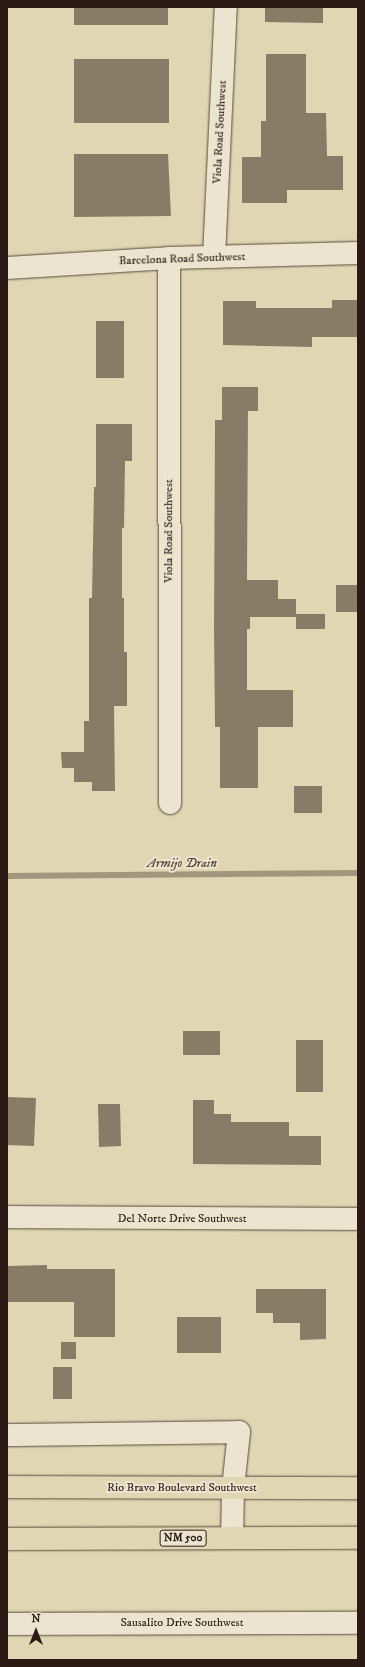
<!DOCTYPE html>
<style>
body{margin:0}
#map{position:relative;width:365px;height:1667px;overflow:hidden;background:#e0d6b3;font-family:"IM FELL DW Pica",serif}
div>[style]{position:absolute}
.stream>*{height:6px;margin:-3px;padding:0 3px;transform-origin:3px;border-radius:3px;background:#a2967d}
.building>*{inset:0;background:#897c67}
.roads{filter:drop-shadow(0 0 1px #584a3c) drop-shadow(0 0 1px #584a3c)}
.minor>*{height:22px;margin:-11px;padding:0 11px;transform-origin:11px;border-radius:11px;background:#ebe4ce}
.major>*{height:22px;margin:-11px;padding:0 11px;transform-origin:11px;border-radius:11px;background:#e0d6b3}
span{translate:-50% -50%;white-space:nowrap;text-align:center;line-height:1.15;-webkit-text-stroke:4px #ebe4ce;paint-order:stroke}
.shield-label span{padding:1px 3px;background:#ebe4ce;border:1px solid;border-radius:3px;-webkit-text-stroke-width:0}
.shield-label{font-size:11px;color:#2b1b14;font-weight:700}
.street-label{font-size:12px;color:#2b1b14}
.water-label{font-size:13px;color:#554639;font-style:italic}
.frame{position:absolute;inset:0;border:8px solid #2b1b14;pointer-events:none}
.north{position:absolute;left:16px;top:1611px;width:40px;height:40px;-webkit-text-stroke:3px #ebe4ce;paint-order:stroke;rotate:0deg;font-size:11px;font-weight:700;line-height:16px;text-align:center;color:#2b1b14}
.north::after{content:'';display:block;margin:auto;width:14px;height:18px;background:#2b1b14;clip-path:polygon(50% 0,100% 100%,50% 72%,0 100%)}
</style>
<div id="map">
<div class="stream">
<div style="left:7px;top:876px;width:351px;rotate:-0.5deg"></div>
</div>
<div class="building">
<div style="clip-path:polygon(74px 7px,168px 7px,168px 25px,74px 25px)"></div>
<div style="clip-path:polygon(265px 7px,323px 7px,323px 23px,265px 22px)"></div>
<div style="clip-path:polygon(266px 54px,306px 54px,306px 113px,326px 113px,327px 156px,343px 156px,343px 190px,287px 190px,287px 203px,242px 203px,242px 157px,261px 157px,261px 121px,266px 121px)"></div>
<div style="clip-path:polygon(74px 59px,169px 59px,169px 123px,74px 123px)"></div>
<div style="clip-path:polygon(74px 154px,168px 154px,171px 216px,74px 217px)"></div>
<div style="clip-path:polygon(332px 300px,358px 300px,358px 337px,312px 337px,312px 347px,223px 345px,223px 301px,256px 301px,256px 308px,332px 308px)"></div>
<div style="clip-path:polygon(96px 321px,124px 321px,124px 378px,96px 378px)"></div>
<div style="clip-path:polygon(222px 387px,258px 387px,258px 411px,248px 411px,247px 580px,278px 580px,278px 599px,296px 599px,296px 614px,325px 614px,325px 629px,296px 629px,296px 617px,250px 617px,250px 629px,247px 629px,247px 690px,293px 690px,293px 727px,258px 727px,258px 788px,220px 788px,220px 727px,215px 727px,214px 629px,215px 420px,222px 420px)"></div>
<div style="clip-path:polygon(96px 424px,132px 424px,132px 461px,125px 461px,124px 528px,122px 528px,122px 598px,124px 598px,124px 652px,127px 652px,127px 706px,114px 706px,115px 791px,92px 791px,92px 782px,74px 782px,74px 768px,62px 768px,61px 752px,84px 752px,84px 721px,89px 721px,89px 598px,92px 598px,94px 487px,96px 487px)"></div>
<div style="clip-path:polygon(336px 585px,358px 585px,358px 612px,336px 612px)"></div>
<div style="clip-path:polygon(294px 786px,322px 786px,322px 813px,294px 813px)"></div>
<div style="clip-path:polygon(183px 1031px,220px 1031px,220px 1055px,183px 1055px)"></div>
<div style="clip-path:polygon(296px 1040px,323px 1040px,323px 1092px,296px 1092px)"></div>
<div style="clip-path:polygon(7px 1097px,36px 1098px,34px 1146px,7px 1145px)"></div>
<div style="clip-path:polygon(193px 1100px,214px 1100px,214px 1114px,231px 1114px,231px 1122px,289px 1122px,289px 1136px,321px 1136px,321px 1165px,193px 1164px)"></div>
<div style="clip-path:polygon(98px 1104px,120px 1104px,121px 1146px,99px 1147px)"></div>
<div style="clip-path:polygon(47px 1265px,47px 1269px,115px 1269px,115px 1337px,74px 1337px,74px 1302px,7px 1302px,8px 1266px)"></div>
<div style="clip-path:polygon(256px 1289px,326px 1289px,326px 1339px,300px 1340px,300px 1323px,273px 1323px,273px 1313px,256px 1313px)"></div>
<div style="clip-path:polygon(177px 1317px,221px 1317px,221px 1353px,177px 1353px)"></div>
<div style="clip-path:polygon(61px 1342px,76px 1342px,76px 1359px,61px 1359px)"></div>
<div style="clip-path:polygon(53px 1367px,72px 1367px,72px 1399px,53px 1399px)"></div>
</div>
<div class="roads">
<div class="minor">
<div style="left:214px;top:257px;width:250px;rotate:-87.3deg"></div>
<div style="left:169px;top:258px;width:545px;rotate:89.89deg"></div>
<div style="left:7px;top:268px;width:162px;rotate:-3.5deg"></div>
<div style="left:169px;top:258px;width:189px;rotate:-1.5deg"></div>
<div style="left:7px;top:1217px;width:351px;rotate:0.3deg"></div>
<div style="left:7px;top:1435px;width:232px;rotate:-0.7deg"></div>
<div style="left:239px;top:1432px;width:56px;rotate:96.1deg"></div>
<div style="left:233px;top:1488px;width:50px;rotate:91.1deg"></div>
<div style="left:7px;top:1624px;width:351px;rotate:-0.2deg"></div>
</div>
<div class="major">
<div style="left:7px;top:1487px;width:351px;rotate:0.2deg"></div>
<div style="left:7px;top:1539px;width:351px;rotate:-0.2deg"></div>
</div>
</div>
<div class="shield-label">
<span style="left:183px;top:1538px">NM 500</span>
</div>
<div class="street-label">
<span style="left:220px;top:132px;rotate:-87deg">Viola Road Southwest</span>
<span style="left:182px;top:259px;rotate:-2deg">Barcelona Road Southwest</span>
<span style="left:169px;top:531px;rotate:-90deg">Viola Road Southwest</span>
<span style="left:182px;top:1219px">Del Norte Drive Southwest</span>
<span style="left:182px;top:1488px">Rio Bravo Boulevard Southwest</span>
<span style="left:182px;top:1623px">Sausalito Drive Southwest</span>
</div>
<div class="water-label">
<span style="left:182px;top:863px">Armijo Drain</span>
</div>
<div class="frame"></div>
<div class="north">N</div>
</div>
